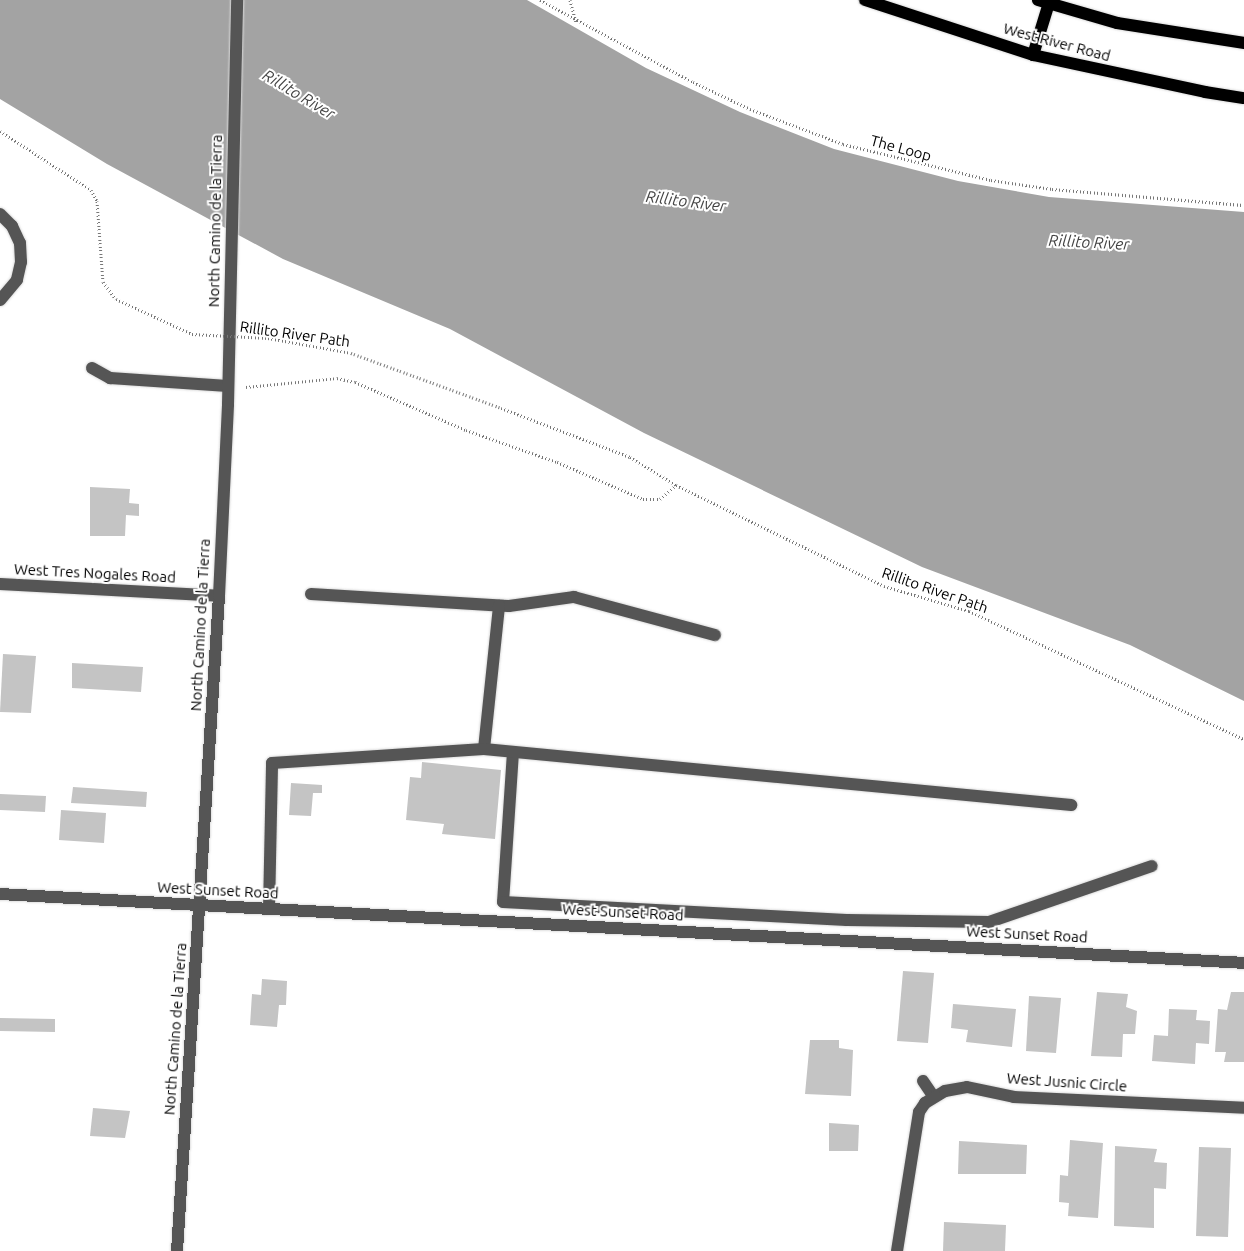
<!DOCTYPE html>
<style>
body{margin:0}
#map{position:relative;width:1244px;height:1251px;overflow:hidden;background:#fff;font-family:Ubuntu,sans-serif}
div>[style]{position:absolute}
.water>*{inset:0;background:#a3a3a3}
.building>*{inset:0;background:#c4c4c4}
.path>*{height:3px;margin-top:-1.5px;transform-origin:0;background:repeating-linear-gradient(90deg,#777 0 1px,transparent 0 3.5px)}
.roads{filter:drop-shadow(0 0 1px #dbdbdb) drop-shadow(0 0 1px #dbdbdb)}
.minor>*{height:12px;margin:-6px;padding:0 6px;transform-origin:6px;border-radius:6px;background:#555}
.major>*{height:12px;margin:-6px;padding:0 6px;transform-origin:6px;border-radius:6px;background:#000}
.path-bridge>*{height:3px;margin-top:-1.5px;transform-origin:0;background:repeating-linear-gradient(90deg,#777 0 1px,transparent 0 3.5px)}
span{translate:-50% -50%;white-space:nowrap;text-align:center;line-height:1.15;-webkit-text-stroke:4px #fff;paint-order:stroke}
.street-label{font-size:15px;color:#000}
.water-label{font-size:16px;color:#444;font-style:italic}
</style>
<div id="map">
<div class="water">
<div style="clip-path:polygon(0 0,527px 0,646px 68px,740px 112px,834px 149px,958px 181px,1049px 197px,1244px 212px,1244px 701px,1130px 645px,922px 567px,644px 433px,450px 329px,283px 259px,107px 164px,0 99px)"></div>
</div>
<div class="building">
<div style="clip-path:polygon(90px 487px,130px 489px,129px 503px,139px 504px,139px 516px,126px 515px,125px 536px,90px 536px)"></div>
<div style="clip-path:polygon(3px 654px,36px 656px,31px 713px,0 712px)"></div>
<div style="clip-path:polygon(72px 663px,143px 667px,141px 692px,72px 688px)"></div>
<div style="clip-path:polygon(422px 762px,501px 770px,495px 839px,442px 834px,444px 824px,406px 820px,410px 777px,421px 778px)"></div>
<div style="clip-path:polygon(291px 783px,322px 785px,322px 793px,313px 793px,311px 816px,289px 815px)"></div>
<div style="clip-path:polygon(73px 787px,147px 792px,146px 807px,71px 803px)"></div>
<div style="clip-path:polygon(0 794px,46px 796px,45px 812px,0 810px)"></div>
<div style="clip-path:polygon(61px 810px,106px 813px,104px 843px,59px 840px)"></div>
<div style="clip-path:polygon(903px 971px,934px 973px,928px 1043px,897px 1041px)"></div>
<div style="clip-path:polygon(262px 979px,287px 981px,286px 1005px,279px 1005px,277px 1027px,250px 1025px,252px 994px,261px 995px)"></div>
<div style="clip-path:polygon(1097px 992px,1128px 994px,1126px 1007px,1137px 1011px,1135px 1034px,1123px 1034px,1122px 1057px,1091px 1056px)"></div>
<div style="clip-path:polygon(1231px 992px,1244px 992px,1244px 1062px,1224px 1062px,1226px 1052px,1215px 1052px,1218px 1009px,1227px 1010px)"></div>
<div style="clip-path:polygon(1029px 996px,1061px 998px,1056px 1053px,1026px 1051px)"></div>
<div style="clip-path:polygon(953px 1004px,1016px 1009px,1012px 1047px,966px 1042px,968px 1030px,951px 1028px)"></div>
<div style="clip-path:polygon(1169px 1009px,1197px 1010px,1196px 1020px,1210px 1021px,1209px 1044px,1196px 1043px,1195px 1064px,1152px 1061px,1154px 1035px,1168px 1036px)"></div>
<div style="clip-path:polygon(0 1018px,55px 1019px,55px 1032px,0 1031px)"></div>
<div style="clip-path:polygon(810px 1040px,839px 1040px,839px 1048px,853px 1050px,851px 1096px,805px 1094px)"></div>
<div style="clip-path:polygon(93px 1108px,130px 1111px,125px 1138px,90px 1136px)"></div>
<div style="clip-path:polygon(829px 1123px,859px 1125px,858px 1151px,829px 1151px)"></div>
<div style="clip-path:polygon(1070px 1140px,1103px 1143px,1098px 1218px,1068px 1216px,1069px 1203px,1059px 1202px,1060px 1175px,1068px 1176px)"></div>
<div style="clip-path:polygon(959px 1141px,1027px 1145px,1026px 1174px,958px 1174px)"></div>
<div style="clip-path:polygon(1115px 1146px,1157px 1149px,1154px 1162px,1167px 1163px,1166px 1189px,1154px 1188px,1154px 1228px,1114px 1226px)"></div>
<div style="clip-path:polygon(1199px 1147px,1231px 1148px,1228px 1237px,1196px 1236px)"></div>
<div style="clip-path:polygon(944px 1222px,1006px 1225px,1005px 1251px,943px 1251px)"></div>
</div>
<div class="path">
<div style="left:540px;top:0;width:174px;rotate:28.2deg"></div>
<div style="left:693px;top:82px;width:63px;rotate:25.3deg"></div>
<div style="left:750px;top:109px;width:99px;rotate:20.6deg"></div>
<div style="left:843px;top:144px;width:152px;rotate:13.7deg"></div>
<div style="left:991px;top:180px;width:62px;rotate:8.4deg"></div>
<div style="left:1052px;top:189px;width:193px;rotate:4.8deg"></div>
<div style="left:570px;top:0;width:23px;rotate:75deg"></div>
<div style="left:246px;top:387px;width:91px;rotate:-5.6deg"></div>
<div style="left:337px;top:378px;width:18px;rotate:13deg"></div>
<div style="left:355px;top:382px;width:121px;rotate:23.4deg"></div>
<div style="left:466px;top:430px;width:96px;rotate:19.4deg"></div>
<div style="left:557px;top:462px;width:94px;rotate:23.3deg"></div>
<div style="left:643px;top:499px;width:17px"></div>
<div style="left:660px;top:499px;width:21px;rotate:-41deg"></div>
<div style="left:676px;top:485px;width:231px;rotate:25.9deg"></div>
<div style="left:884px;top:586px;width:89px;rotate:16.4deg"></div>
<div style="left:969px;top:611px;width:303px;rotate:25deg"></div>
<div style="left:501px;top:408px;width:138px;rotate:20.8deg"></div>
<div style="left:630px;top:457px;width:54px;rotate:31.3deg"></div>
</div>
<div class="roads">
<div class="minor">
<div style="left:0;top:214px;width:17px;rotate:45deg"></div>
<div style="left:12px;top:226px;width:19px;rotate:65deg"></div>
<div style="left:20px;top:243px;width:19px;rotate:87deg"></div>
<div style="left:21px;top:262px;width:18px;rotate:103deg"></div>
<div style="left:17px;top:280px;width:26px;rotate:130deg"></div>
<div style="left:92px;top:368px;width:21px;rotate:29deg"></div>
<div style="left:110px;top:378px;width:118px;rotate:3.9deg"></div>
<div style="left:0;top:584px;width:219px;rotate:3.1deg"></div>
<div style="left:311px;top:594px;width:198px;rotate:3.5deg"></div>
<div style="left:509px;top:606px;width:66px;rotate:-7.9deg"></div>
<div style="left:574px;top:597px;width:146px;rotate:15.1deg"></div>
<div style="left:484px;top:749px;width:144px;rotate:-84deg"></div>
<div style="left:513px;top:752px;width:150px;rotate:93.8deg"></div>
<div style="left:503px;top:902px;width:344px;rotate:3deg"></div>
<div style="left:847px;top:920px;width:142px;rotate:0.8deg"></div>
<div style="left:989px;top:922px;width:172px;rotate:-19deg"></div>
<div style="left:0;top:894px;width:1246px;rotate:3.17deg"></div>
<div style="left:269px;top:909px;width:146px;rotate:-88.8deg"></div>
<div style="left:272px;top:763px;width:212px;rotate:-3.8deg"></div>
<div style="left:484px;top:749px;width:590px;rotate:5.45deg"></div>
<div style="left:923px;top:1081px;width:18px;rotate:56deg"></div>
<div style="left:177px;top:1251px;width:656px;rotate:-86.33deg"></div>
<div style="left:219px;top:596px;width:192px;rotate:-87.3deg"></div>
<div style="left:228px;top:404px;width:404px;rotate:-88.7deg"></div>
<div style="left:897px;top:1251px;width:141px;rotate:-81deg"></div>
<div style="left:919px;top:1112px;width:11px;rotate:-56deg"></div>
<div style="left:925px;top:1103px;width:23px;rotate:-31deg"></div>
<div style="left:945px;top:1091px;width:22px;rotate:-10deg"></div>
<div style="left:967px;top:1087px;width:48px;rotate:12deg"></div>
<div style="left:1014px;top:1097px;width:230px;rotate:2.7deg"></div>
</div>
<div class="major">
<div style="left:865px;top:0;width:177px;rotate:18.1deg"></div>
<div style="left:1033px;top:55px;width:176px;rotate:12.1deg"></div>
<div style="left:1205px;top:92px;width:39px;rotate:9deg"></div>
<div style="left:1038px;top:0;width:82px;rotate:16.2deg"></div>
<div style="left:1117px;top:23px;width:129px;rotate:8.9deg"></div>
<div style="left:1033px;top:55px;width:54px;rotate:-72.9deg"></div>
</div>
</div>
<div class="path-bridge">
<div style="left:0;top:131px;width:108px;rotate:33deg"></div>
<div style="left:91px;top:190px;width:13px;rotate:61deg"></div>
<div style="left:97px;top:201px;width:81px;rotate:85.8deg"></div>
<div style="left:103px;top:282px;width:21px;rotate:53deg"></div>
<div style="left:116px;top:299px;width:84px;rotate:24.7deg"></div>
<div style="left:192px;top:334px;width:76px;rotate:3deg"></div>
<div style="left:268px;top:338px;width:84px;rotate:10.2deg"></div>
<div style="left:351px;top:353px;width:160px;rotate:20.1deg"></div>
</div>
<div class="street-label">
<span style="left:1057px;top:42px;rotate:15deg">West River Road</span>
<span style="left:901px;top:148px;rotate:15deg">The Loop</span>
<span style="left:215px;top:221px;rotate:-89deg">North Camino de la Tierra</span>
<span style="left:295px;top:334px;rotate:8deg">Rillito River Path</span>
<span style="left:95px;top:573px;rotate:3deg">West Tres Nogales Road</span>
<span style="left:935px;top:590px;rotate:19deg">Rillito River Path</span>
<span style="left:200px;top:625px;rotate:-87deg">North Camino de la Tierra</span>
<span style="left:218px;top:890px;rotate:3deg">West Sunset Road</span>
<span style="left:623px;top:912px;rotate:3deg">West Sunset Road</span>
<span style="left:1027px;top:934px;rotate:3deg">West Sunset Road</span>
<span style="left:175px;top:1029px;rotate:-86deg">North Camino de la Tierra</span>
<span style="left:1067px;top:1082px;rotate:4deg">West Jusnic Circle</span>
</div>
<div class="water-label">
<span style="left:299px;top:94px;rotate:31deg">Rillito River</span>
<span style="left:686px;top:201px;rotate:7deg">Rillito River</span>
<span style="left:1089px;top:242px;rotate:3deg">Rillito River</span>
</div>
</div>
